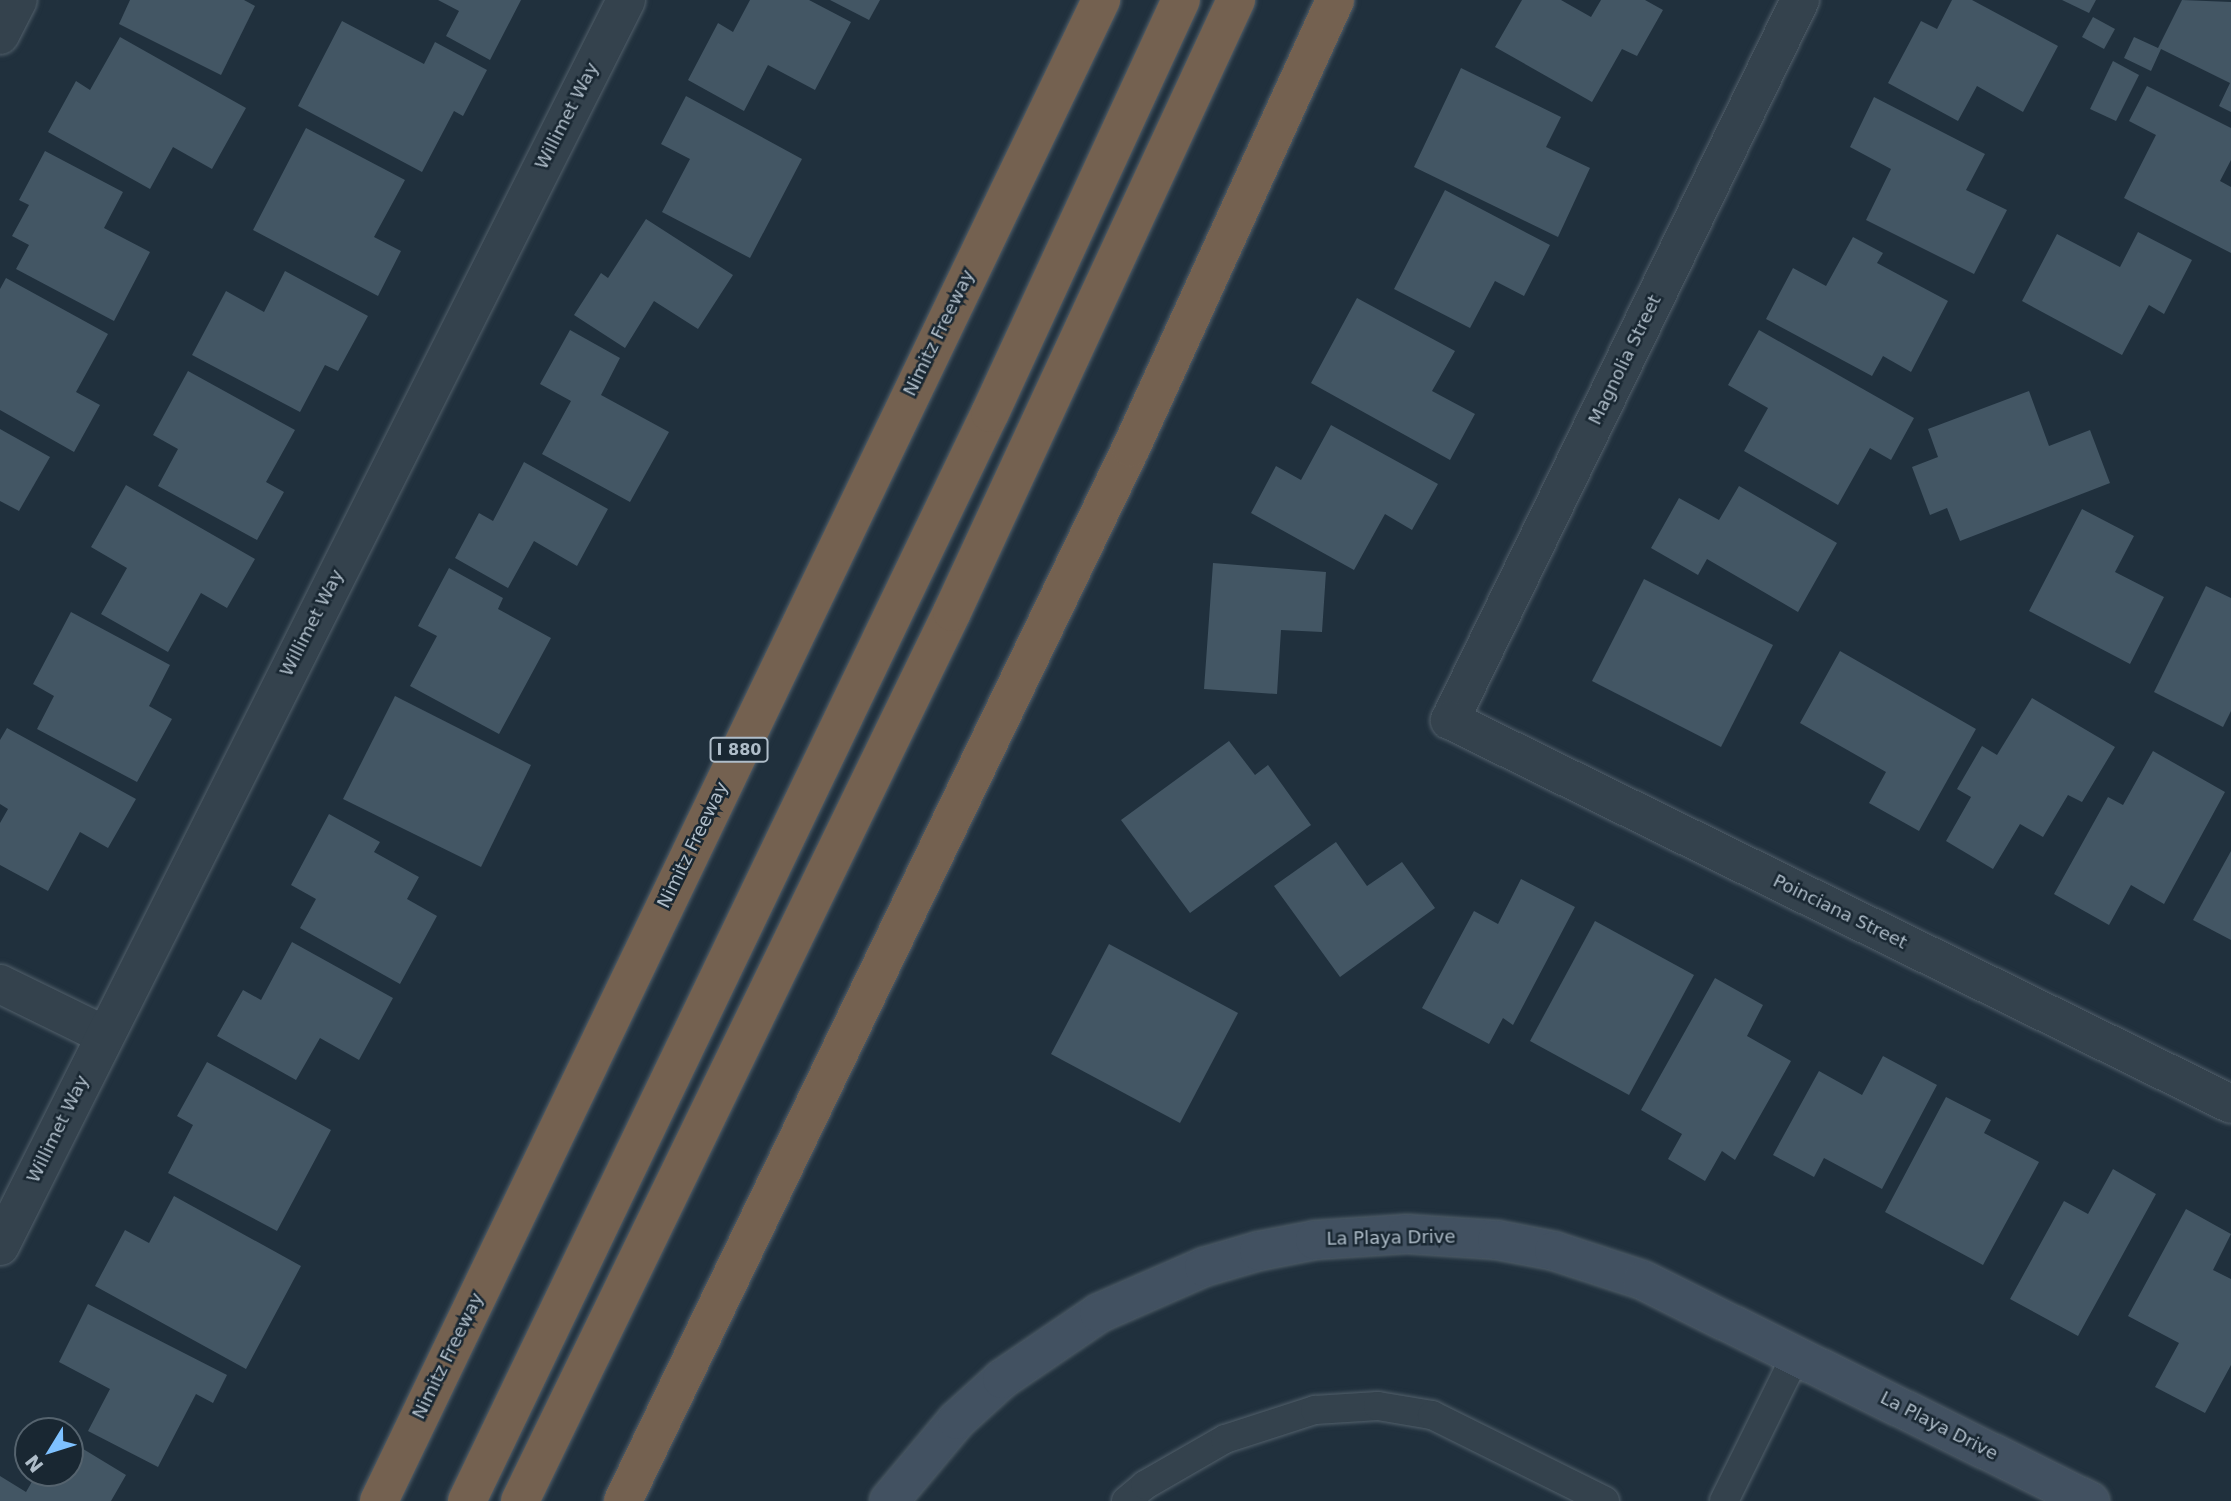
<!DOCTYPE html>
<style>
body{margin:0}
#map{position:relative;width:2231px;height:1501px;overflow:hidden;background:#20303d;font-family:"DejaVu Sans",sans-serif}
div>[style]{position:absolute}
.building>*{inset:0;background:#435664}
.roads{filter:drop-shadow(0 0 2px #52606b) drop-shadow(0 0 2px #52606b)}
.lane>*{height:28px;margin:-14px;padding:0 14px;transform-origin:14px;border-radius:14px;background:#34424d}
.street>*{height:38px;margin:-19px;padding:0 19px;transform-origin:19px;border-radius:19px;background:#34424d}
.secondary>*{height:38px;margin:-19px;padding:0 19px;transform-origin:19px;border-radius:19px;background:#425161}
.highway>*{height:38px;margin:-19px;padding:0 19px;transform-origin:19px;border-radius:19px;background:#746150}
span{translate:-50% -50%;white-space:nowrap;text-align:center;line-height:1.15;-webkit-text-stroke:5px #192732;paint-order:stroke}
.shield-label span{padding:2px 5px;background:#192732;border:2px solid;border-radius:5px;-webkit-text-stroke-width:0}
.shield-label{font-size:16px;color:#afbdc9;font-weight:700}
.street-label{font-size:18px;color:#afbdc9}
.north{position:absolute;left:14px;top:1417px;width:70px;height:70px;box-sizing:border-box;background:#192732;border:2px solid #55636e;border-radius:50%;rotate:232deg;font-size:19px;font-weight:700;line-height:28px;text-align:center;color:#afbdc9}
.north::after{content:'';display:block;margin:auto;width:24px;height:32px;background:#7ec1ff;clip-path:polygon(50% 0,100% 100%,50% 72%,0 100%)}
</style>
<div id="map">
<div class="building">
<div style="clip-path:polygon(130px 0,244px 0,255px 6px,221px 75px,119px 24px)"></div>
<div style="clip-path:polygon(438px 0,521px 0,490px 60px,446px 36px,459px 11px)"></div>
<div style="clip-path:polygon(750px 0,809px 0,851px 22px,815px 90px,768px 65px,744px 111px,688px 80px,718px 23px,733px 32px)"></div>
<div style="clip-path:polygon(830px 0,880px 0,869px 20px)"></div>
<div style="clip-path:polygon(1522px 0,1561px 0,1591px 17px,1601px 0,1645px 0,1663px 10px,1637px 56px,1622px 49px,1592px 102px,1495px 47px)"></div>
<div style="clip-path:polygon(1952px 0,1972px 0,2058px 46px,2023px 112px,1977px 86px,1958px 121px,1888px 83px,1921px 21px,1937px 29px)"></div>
<div style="clip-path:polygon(2062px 0,2096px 0,2089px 13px)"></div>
<div style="clip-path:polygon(2182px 0,2231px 2px,2231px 112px,2219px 106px,2230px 83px,2161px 49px,2151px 71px,2124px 58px,2134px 37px,2158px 48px)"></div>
<div style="clip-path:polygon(2093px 17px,2115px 29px,2104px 49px,2082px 37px)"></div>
<div style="clip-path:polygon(342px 21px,424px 64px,435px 42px,487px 70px,463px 116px,454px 111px,422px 172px,298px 106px)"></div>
<div style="clip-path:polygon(120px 37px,246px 108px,212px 169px,173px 147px,150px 189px,48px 132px,76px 81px,90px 90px)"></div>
<div style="clip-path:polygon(2113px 61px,2139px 75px,2116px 121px,2090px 109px)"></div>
<div style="clip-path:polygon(1461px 68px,1561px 117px,1546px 147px,1590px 168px,1558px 237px,1414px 167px)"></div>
<div style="clip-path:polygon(2147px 86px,2231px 128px,2231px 160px,2220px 181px,2231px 187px,2231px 253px,2124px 198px,2156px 135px,2129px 121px)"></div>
<div style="clip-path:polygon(686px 96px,802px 159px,750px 258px,662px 212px,690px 159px,661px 144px)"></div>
<div style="clip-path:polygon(1874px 97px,1985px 154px,1966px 190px,2007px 210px,1974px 274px,1866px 220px,1891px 169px,1850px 147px)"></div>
<div style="clip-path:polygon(306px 128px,405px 180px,374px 237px,401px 251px,378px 296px,253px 230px)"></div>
<div style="clip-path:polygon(45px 151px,123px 192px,104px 228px,150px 252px,114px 321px,16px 269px,29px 245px,12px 236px,29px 205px,19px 200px)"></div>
<div style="clip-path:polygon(1445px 190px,1550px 245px,1524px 296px,1495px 281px,1470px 328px,1394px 289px)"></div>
<div style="clip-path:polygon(646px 219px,733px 275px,698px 329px,654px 301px,625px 348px,574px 315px,601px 273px,608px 278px)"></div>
<div style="clip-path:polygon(2138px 232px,2192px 260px,2164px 314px,2149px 305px,2122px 355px,2022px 301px,2057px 234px,2120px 267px)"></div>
<div style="clip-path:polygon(1853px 237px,1883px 253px,1877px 263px,1948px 301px,1911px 372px,1883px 356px,1872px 376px,1766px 319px,1793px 268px,1826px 286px)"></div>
<div style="clip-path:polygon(285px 271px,368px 316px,338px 371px,325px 365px,300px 412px,192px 355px,226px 291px,264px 312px)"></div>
<div style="clip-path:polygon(6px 278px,108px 334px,76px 392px,100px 405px,74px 452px,0 410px,0 289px)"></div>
<div style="clip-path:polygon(1357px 298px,1455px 351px,1432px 391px,1475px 414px,1450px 460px,1311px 383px)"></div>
<div style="clip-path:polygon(570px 330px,620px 358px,601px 395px,669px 432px,630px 502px,542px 454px,571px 401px,540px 384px)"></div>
<div style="clip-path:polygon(1759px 330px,1914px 418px,1891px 460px,1870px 448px,1838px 505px,1744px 451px,1768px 408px,1728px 385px)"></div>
<div style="clip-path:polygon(188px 371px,295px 430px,266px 482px,284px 492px,257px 540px,158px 486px,178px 449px,153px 435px)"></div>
<div style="clip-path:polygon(2029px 391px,2049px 446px,2090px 430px,2110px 483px,1960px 541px,1947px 508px,1930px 515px,1912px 467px,1938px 457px,1928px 429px)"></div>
<div style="clip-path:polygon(1331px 425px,1438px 484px,1412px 530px,1385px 514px,1354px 570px,1251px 513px,1276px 466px,1301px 480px)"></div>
<div style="clip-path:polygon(0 429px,50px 457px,19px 511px,0 501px)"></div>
<div style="clip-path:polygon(524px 462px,608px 509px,577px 566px,534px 541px,508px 588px,455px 558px,479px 513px,493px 521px)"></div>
<div style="clip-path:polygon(126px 485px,255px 559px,227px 608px,201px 593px,168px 652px,101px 614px,127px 568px,91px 547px)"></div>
<div style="clip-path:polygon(1739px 486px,1837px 543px,1798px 612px,1707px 559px,1698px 575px,1651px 548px,1679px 498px,1719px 520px)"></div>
<div style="clip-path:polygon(2082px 509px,2134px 536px,2115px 572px,2164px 597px,2130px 664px,2029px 611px)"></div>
<div style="clip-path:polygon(1213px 563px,1326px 572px,1322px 632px,1281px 630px,1277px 694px,1204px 689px)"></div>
<div style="clip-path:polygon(449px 568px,503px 598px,498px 609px,551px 638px,499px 734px,410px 686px,437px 636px,418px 626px)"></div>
<div style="clip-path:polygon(1644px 579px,1773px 645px,1721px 747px,1592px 681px)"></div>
<div style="clip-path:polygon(2206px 586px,2231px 598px,2231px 711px,2223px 727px,2154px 692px)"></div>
<div style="clip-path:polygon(71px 612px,170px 665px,149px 706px,172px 719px,137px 782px,37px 729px,54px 696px,33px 684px)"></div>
<div style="clip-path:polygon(1840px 651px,1976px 729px,1919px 831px,1869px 803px,1886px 772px,1800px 723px)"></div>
<div style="clip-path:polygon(395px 696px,531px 765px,481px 867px,343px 799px)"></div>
<div style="clip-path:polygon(2032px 698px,2115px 747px,2082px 802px,2068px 795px,2043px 837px,2020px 824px,1993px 869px,1946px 841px,1971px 797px,1957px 789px,1982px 746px,1997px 755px)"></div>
<div style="clip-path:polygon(7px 728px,136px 799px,108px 848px,80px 832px,48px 891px,0 865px,0 823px,8px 809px,0 804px,0 740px)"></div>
<div style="clip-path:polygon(1229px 741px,1255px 775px,1268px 765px,1311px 825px,1190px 913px,1121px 820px)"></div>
<div style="clip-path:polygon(2153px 751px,2225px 792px,2164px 904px,2131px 885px,2109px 925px,2054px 894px,2108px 797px,2123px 805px)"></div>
<div style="clip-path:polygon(329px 814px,380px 842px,374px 852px,419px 877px,407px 899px,437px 916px,400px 984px,300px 928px,316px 899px,291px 885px)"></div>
<div style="clip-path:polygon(1336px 842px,1367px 886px,1402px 862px,1435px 908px,1340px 977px,1274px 886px)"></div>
<div style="clip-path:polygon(2231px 851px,2231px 940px,2193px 920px)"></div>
<div style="clip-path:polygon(1521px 879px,1575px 907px,1513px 1025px,1503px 1018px,1489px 1044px,1422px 1008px,1474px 911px,1498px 924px)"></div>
<div style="clip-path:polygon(1595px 921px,1694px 975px,1629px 1095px,1530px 1041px)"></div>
<div style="clip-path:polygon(292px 942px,393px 998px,359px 1060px,320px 1038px,296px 1080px,217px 1036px,243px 990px,261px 1000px)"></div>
<div style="clip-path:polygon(1109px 944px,1238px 1013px,1180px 1123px,1051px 1054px)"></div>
<div style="clip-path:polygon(1715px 978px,1763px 1005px,1747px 1036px,1791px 1061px,1735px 1160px,1722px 1151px,1705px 1181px,1668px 1159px,1682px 1134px,1641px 1110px)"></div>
<div style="clip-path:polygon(1883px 1056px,1937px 1085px,1882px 1189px,1824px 1158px,1814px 1177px,1773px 1155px,1819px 1071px,1862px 1095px)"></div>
<div style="clip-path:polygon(207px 1062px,331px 1130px,277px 1231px,168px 1173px,193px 1125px,177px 1116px)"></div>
<div style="clip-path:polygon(1946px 1097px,1991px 1120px,1984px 1133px,2039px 1162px,1983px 1265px,1885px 1212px)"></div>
<div style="clip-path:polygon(2113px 1169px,2156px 1194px,2078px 1336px,2010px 1299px,2064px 1201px,2088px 1214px)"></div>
<div style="clip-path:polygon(174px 1196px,301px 1266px,246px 1369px,95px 1286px,125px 1230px,149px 1243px)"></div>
<div style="clip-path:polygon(2186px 1209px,2231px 1234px,2213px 1270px,2231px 1279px,2231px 1365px,2205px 1413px,2155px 1387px,2179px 1343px,2128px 1316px)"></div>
<div style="clip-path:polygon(88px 1304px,227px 1375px,213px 1403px,196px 1394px,158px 1467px,88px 1431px,110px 1389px,59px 1362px)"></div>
<div style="clip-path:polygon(70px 1441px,126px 1475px,111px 1501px,0 1501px,0 1476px,26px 1492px,37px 1473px,70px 1473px)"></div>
</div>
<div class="roads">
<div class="lane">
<div style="left:1126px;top:1501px;width:25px;rotate:-40deg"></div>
<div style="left:1145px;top:1485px;width:92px;rotate:-29.9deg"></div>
<div style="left:1225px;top:1439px;width:95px;rotate:-17.9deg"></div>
<div style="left:1315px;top:1410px;width:63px;rotate:-3.6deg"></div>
<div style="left:1378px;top:1406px;width:55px;rotate:9.5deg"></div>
<div style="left:1432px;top:1415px;width:193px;rotate:26.4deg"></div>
<div style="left:1724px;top:1501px;width:163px;rotate:-63.7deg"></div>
</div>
<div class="street">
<div style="left:1800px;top:0;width:801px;rotate:115.92deg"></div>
<div style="left:1450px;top:720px;width:870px;rotate:26.18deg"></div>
<div style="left:0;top:35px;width:39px;rotate:-63deg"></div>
<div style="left:0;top:984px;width:116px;rotate:26.1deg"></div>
<div style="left:0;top:1246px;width:1394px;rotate:-63.32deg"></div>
</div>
<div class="secondary">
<div style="left:889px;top:1501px;width:106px;rotate:-50deg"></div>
<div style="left:957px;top:1420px;width:61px;rotate:-42.3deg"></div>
<div style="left:1002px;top:1379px;width:117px;rotate:-34.2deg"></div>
<div style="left:1099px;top:1313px;width:115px;rotate:-23.7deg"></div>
<div style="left:1204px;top:1267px;width:57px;rotate:-16.2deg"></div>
<div style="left:1259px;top:1251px;width:57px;rotate:-11.1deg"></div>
<div style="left:1315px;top:1240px;width:92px;rotate:-3.7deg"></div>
<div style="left:1407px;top:1234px;width:90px;rotate:3.8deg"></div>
<div style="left:1497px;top:1240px;width:58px;rotate:10.9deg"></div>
<div style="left:1554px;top:1251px;width:93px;rotate:18.2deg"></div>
<div style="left:1642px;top:1280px;width:500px;rotate:26.3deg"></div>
</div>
<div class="highway">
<div style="left:379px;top:1501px;width:1666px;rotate:-64.31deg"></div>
<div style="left:467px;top:1501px;width:1207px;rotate:-64.33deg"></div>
<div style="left:990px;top:413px;width:455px;rotate:-65.2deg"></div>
<div style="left:520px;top:1501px;width:988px;rotate:-64.08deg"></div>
<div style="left:952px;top:612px;width:675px;rotate:-65.11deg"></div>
<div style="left:623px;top:1501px;width:1169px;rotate:-64.25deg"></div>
<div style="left:1131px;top:448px;width:492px;rotate:-65.5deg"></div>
</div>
</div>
<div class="shield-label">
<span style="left:739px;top:750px">I 880</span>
</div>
<div class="street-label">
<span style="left:567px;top:116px;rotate:-63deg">Willimet Way</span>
<span style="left:939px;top:333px;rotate:-64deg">Nimitz Freeway</span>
<span style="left:1625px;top:360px;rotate:-64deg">Magnolia Street</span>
<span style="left:312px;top:623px;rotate:-63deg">Willimet Way</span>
<span style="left:693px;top:845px;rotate:-64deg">Nimitz Freeway</span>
<span style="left:1840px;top:912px;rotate:26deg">Poinciana Street</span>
<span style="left:58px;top:1129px;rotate:-64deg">Willimet Way</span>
<span style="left:1391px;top:1238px;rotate:-1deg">La Playa Drive</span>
<span style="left:448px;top:1356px;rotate:-64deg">Nimitz Freeway</span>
<span style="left:1939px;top:1426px;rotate:27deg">La Playa Drive</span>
</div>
<div class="north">N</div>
</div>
